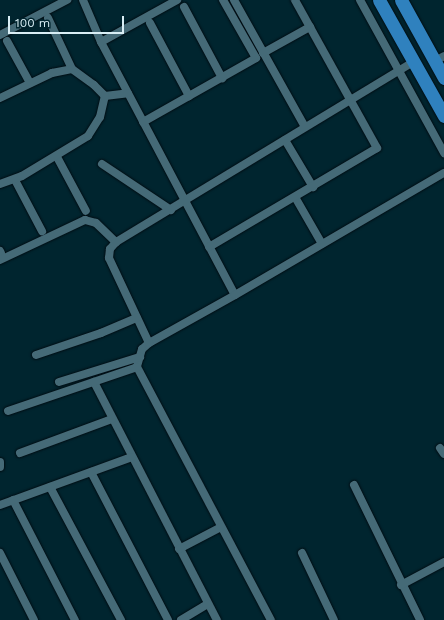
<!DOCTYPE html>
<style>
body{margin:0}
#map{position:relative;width:444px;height:620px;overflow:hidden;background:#00252f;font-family:"Work Sans",sans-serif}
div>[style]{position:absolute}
.roads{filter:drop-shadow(0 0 1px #000c12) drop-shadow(0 0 1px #000c12)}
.minor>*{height:8px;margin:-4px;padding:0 4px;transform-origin:4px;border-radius:4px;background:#456a77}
.primary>*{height:13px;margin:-6.5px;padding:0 6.5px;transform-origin:6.5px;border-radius:6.5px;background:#2f81be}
span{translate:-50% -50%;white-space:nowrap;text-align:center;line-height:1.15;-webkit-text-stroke:3px #00252f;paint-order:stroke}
.scale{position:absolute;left:8px;top:16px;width:116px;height:18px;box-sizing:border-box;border:2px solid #d9eef5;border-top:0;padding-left:5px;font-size:12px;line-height:14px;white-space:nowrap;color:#d9eef5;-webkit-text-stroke:3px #00252f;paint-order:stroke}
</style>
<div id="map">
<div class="roads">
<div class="minor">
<div style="left:83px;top:0;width:46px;rotate:66.8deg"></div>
<div style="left:101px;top:42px;width:286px;rotate:62.1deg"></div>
<div style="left:235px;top:295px;width:98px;rotate:150.8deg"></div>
<div style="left:149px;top:343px;width:9px;rotate:139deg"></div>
<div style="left:142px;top:349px;width:19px;rotate:106deg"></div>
<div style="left:137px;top:367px;width:286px;rotate:62.1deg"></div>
<div style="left:234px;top:0;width:145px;rotate:60.8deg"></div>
<div style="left:360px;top:0;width:175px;rotate:61.2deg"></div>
<div style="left:184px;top:7px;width:81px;rotate:61.8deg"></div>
<div style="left:48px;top:18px;width:56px;rotate:64.8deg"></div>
<div style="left:150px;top:23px;width:83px;rotate:61.9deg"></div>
<div style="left:0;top:35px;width:76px;rotate:-27.6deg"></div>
<div style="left:7px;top:41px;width:48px;rotate:61.3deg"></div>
<div style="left:101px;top:42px;width:87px;rotate:-28.9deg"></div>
<div style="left:263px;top:53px;width:54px;rotate:-29deg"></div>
<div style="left:435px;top:61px;width:10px;rotate:-29deg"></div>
<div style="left:105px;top:96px;width:23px;rotate:-7deg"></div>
<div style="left:0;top:98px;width:58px;rotate:-25.7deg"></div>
<div style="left:52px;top:73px;width:20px;rotate:-11deg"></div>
<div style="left:72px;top:69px;width:27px;rotate:36deg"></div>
<div style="left:94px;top:85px;width:16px;rotate:45deg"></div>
<div style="left:143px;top:122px;width:130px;rotate:-29.5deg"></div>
<div style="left:256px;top:58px;width:67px;rotate:-119.6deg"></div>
<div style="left:285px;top:140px;width:55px;rotate:59.2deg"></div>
<div style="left:57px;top:157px;width:61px;rotate:61.8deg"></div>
<div style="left:102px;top:164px;width:83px;rotate:33.7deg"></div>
<div style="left:15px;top:180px;width:58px;rotate:62.1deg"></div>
<div style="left:0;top:184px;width:23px;rotate:-20deg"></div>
<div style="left:22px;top:176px;width:77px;rotate:-31.2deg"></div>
<div style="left:88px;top:136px;width:22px;rotate:-58deg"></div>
<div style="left:100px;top:117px;width:22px;rotate:-77deg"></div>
<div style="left:295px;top:197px;width:54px;rotate:60.1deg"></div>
<div style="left:209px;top:247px;width:195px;rotate:-30.5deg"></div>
<div style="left:377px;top:148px;width:169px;rotate:-119deg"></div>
<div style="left:0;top:251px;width:2px;rotate:63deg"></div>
<div style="left:0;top:260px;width:94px;rotate:-25.2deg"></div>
<div style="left:85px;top:220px;width:11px;rotate:15deg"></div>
<div style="left:96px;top:223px;width:28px;rotate:44deg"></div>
<div style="left:235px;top:295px;width:242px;rotate:-30.3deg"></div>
<div style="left:149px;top:343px;width:94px;rotate:-115.2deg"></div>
<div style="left:109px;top:258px;width:9px;rotate:-84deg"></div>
<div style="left:110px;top:249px;width:9px;rotate:-49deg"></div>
<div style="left:116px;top:242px;width:347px;rotate:-31.2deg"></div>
<div style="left:36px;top:355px;width:69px;rotate:-18.7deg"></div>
<div style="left:101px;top:333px;width:39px;rotate:-23deg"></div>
<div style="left:59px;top:382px;width:85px;rotate:-17.2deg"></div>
<div style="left:94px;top:382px;width:268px;rotate:62.7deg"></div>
<div style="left:8px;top:411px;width:136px;rotate:-18.8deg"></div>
<div style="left:440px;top:448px;width:7px;rotate:56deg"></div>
<div style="left:20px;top:453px;width:98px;rotate:-20.3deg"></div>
<div style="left:0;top:462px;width:5px;rotate:90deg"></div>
<div style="left:91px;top:472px;width:167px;rotate:62.5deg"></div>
<div style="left:354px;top:485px;width:150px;rotate:63.9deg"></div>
<div style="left:50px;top:487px;width:151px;rotate:61.9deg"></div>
<div style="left:13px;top:500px;width:135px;rotate:62.7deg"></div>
<div style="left:0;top:505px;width:140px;rotate:-20deg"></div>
<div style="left:179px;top:549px;width:47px;rotate:-27.6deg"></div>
<div style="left:0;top:553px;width:75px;rotate:63.1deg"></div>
<div style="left:302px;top:553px;width:74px;rotate:64.5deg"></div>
<div style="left:401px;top:585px;width:49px;rotate:-28.1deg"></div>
<div style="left:181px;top:620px;width:31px;rotate:-31deg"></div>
</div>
<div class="primary">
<div style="left:379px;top:0;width:133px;rotate:60.7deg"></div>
<div style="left:401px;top:0;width:89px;rotate:61.1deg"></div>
</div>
</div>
<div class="scale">100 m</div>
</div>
